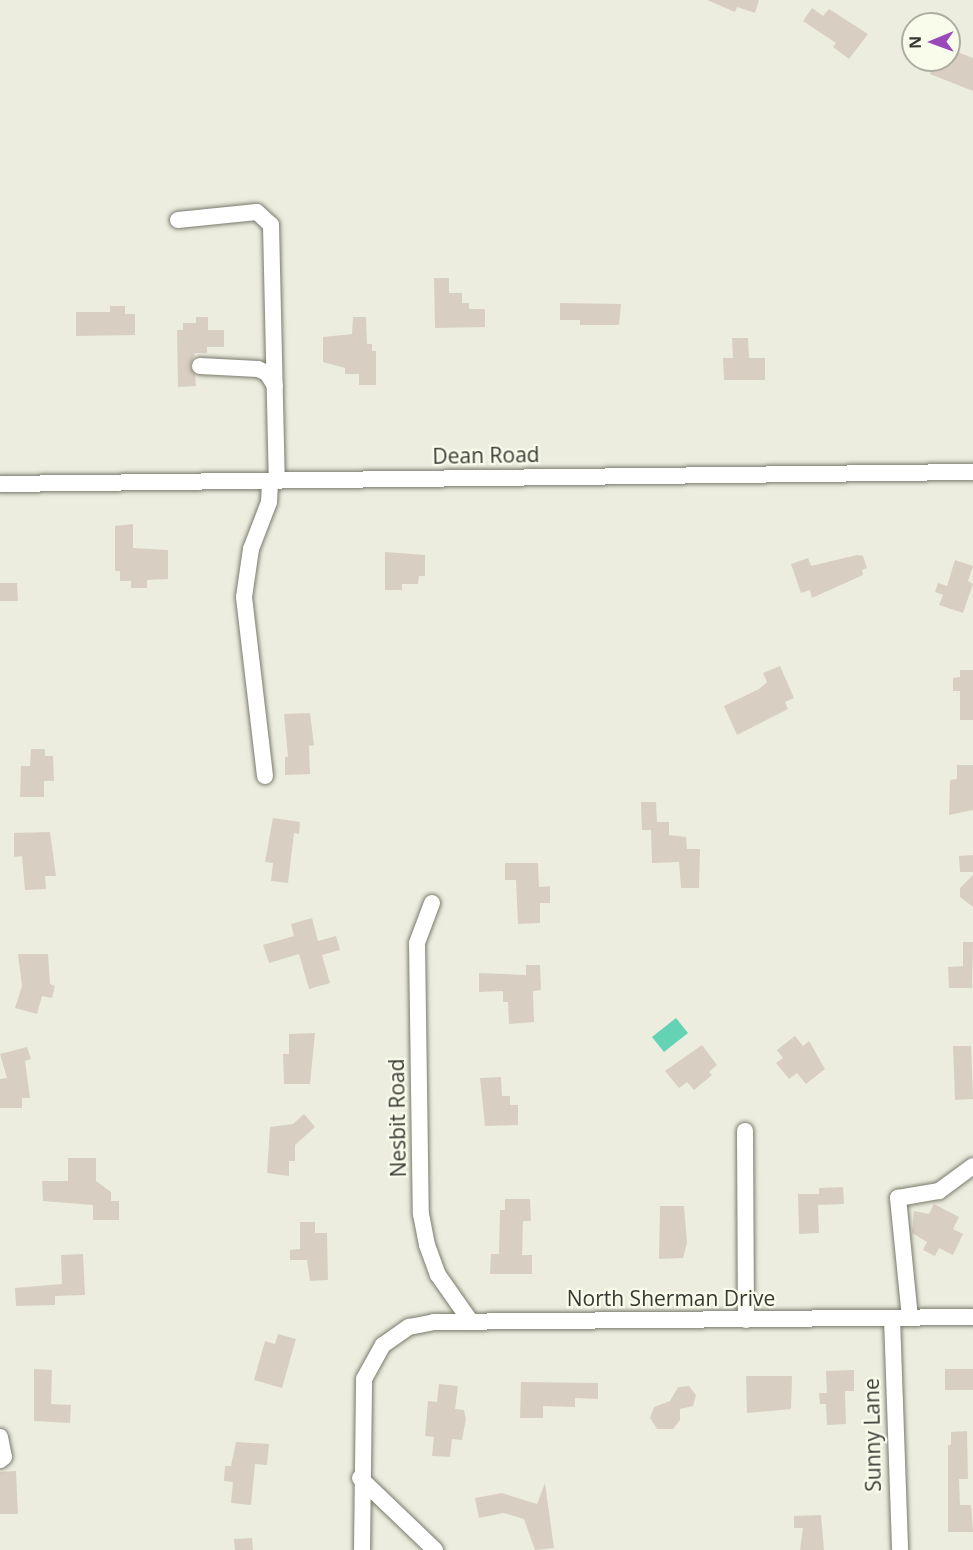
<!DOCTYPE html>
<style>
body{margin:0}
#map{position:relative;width:973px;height:1550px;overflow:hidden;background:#ecedde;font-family:"Open Sans",sans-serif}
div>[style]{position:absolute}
.water>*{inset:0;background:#64d2b4}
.building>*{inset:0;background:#d8cfc2}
.roads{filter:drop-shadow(0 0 2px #797a6c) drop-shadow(0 0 2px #797a6c)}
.minor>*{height:16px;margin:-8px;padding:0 8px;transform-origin:8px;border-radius:8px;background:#fff}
span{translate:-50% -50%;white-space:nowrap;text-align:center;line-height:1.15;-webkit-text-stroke:4.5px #f9fbeb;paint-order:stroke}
.street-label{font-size:21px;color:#373832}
.north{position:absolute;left:901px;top:12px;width:60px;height:60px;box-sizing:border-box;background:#f9fbeb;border:2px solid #abada1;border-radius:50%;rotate:269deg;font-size:16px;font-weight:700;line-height:24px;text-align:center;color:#373832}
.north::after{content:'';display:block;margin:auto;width:21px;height:27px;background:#9949b9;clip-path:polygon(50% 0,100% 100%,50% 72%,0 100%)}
</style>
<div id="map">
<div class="water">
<div style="clip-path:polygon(676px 1018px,688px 1033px,664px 1052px,652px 1037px)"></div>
</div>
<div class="building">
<div style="clip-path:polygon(707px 0,759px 0,755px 13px,737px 7px,735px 12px)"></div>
<div style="clip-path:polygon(812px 8px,823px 16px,829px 9px,868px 34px,849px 59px,833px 47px,836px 43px,803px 21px)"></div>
<div style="clip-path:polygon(949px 49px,973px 58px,973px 91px,930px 74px,935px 60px,949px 60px)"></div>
<div style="clip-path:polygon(434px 278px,449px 278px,449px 293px,462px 293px,462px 303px,469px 303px,469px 309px,485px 309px,485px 327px,435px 328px)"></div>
<div style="clip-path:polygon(560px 303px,621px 304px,619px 325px,580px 325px,580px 320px,560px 320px)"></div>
<div style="clip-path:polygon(110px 306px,125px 306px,125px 314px,135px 314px,135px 335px,76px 336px,76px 312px,110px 312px)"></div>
<div style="clip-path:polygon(196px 317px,208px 317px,208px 330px,224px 330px,224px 347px,207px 347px,207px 353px,195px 353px,190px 366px,195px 375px,196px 386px,178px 387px,177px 330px,183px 330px,183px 323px,196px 323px)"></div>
<div style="clip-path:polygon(353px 317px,366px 317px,367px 344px,372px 344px,372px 351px,376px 351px,376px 385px,359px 385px,359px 374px,345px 374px,345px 368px,323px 362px,323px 337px,352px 334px)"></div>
<div style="clip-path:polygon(732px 338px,748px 338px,749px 358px,765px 358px,765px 380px,724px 380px,723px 358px,733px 358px)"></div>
<div style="clip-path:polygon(133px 524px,133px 548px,168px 550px,168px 579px,147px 580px,147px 588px,131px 588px,131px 581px,120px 581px,120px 571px,115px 571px,115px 526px)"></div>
<div style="clip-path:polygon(385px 552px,425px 555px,425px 576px,419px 576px,418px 584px,402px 584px,402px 590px,385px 590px)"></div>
<div style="clip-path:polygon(857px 555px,863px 556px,867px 568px,862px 570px,863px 575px,812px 598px,810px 590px,801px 593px,791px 564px,808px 558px,811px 566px)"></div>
<div style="clip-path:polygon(955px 560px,973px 566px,968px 581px,973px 584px,963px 613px,939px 605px,943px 595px,935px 592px,938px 583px,947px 586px)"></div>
<div style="clip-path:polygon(0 583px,17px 583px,18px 601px,0 601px)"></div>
<div style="clip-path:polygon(780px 666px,794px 698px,785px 702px,788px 709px,737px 735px,724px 706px,759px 689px,767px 682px,763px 673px)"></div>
<div style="clip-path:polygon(960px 670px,973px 670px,973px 720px,960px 720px,960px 691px,953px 691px,953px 678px,960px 677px)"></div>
<div style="clip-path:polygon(310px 713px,314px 745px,309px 746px,310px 774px,285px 775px,285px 757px,288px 757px,284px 714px)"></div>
<div style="clip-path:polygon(31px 749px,45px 749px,45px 756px,53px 756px,54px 781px,44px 781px,44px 797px,20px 797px,21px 766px,30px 766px)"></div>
<div style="clip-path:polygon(957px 765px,973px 765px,973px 810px,949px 815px,950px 780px,957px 779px)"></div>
<div style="clip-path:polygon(641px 802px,656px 802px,657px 822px,669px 822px,669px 835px,686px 837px,687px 849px,700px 849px,699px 888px,681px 888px,679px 862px,652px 863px,651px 830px,642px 830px)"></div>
<div style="clip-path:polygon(273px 818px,300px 822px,299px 834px,294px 833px,288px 883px,271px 881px,273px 863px,265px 862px)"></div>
<div style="clip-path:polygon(50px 832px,56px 876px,45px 876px,46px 889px,25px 890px,22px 856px,14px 857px,14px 833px)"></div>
<div style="clip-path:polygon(973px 855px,973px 872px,960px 872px,959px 856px)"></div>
<div style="clip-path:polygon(505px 863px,538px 863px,539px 887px,550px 886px,550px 903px,540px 903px,540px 923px,518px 924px,516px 880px,505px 880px)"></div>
<div style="clip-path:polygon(973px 875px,973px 907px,960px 897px,960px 888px)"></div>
<div style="clip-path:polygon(312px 918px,318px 941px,336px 936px,340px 950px,322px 955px,330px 983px,309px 989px,299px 954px,269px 963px,263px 945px,294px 936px,291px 924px)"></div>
<div style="clip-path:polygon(963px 942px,973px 942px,972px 988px,949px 988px,948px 967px,963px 966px)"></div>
<div style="clip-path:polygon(18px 954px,48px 954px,50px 984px,55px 986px,52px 998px,42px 996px,37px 1014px,15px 1008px,22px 986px)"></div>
<div style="clip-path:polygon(526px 965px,540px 965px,541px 990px,533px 991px,534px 1022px,509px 1024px,508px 1002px,503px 1002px,503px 991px,479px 992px,479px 973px,526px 975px)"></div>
<div style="clip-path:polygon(315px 1033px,310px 1084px,284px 1084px,283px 1054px,289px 1054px,289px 1034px)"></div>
<div style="clip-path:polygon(795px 1036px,803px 1046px,809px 1041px,825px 1069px,806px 1084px,797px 1073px,789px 1079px,776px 1063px,783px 1058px,777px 1050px)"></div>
<div style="clip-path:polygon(702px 1045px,717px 1065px,709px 1072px,712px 1075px,694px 1090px,687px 1082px,679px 1088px,665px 1071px)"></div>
<div style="clip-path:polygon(953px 1046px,971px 1046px,973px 1099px,955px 1100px)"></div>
<div style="clip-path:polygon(27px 1047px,31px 1059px,25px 1061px,30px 1098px,22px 1098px,22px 1108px,0 1108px,0 1079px,7px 1078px,0 1054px)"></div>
<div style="clip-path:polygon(501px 1077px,502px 1096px,510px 1096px,510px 1105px,518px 1105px,518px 1125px,485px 1126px,480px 1078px)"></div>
<div style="clip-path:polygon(304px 1114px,315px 1127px,295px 1145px,295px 1161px,289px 1161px,289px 1176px,267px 1173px,270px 1127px,293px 1124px)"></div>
<div style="clip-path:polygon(68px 1158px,96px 1158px,96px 1181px,111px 1192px,111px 1201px,119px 1201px,119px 1220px,93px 1220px,93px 1205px,43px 1201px,42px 1181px,68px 1181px)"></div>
<div style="clip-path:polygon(843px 1187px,844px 1204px,818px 1205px,819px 1233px,799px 1234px,798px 1194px,819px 1194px,819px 1188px)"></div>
<div style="clip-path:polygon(505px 1199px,530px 1199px,531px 1221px,523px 1221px,522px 1255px,532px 1255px,532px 1274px,490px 1274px,491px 1254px,499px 1254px,500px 1210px,505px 1210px)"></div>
<div style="clip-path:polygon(934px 1204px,959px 1217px,953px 1229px,963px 1234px,953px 1255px,939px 1248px,935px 1256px,923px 1250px,927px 1242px,912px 1233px,914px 1211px,929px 1214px)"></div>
<div style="clip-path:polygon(660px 1206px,684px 1206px,687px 1243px,683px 1258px,659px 1259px)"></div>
<div style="clip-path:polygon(300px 1222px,315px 1222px,315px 1233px,327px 1233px,328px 1280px,310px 1281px,307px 1260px,290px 1260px,290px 1250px,300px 1249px)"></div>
<div style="clip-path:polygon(83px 1254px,85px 1295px,55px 1296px,55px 1305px,16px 1306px,15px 1288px,62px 1284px,61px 1255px)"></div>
<div style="clip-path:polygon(278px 1334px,296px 1339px,282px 1388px,254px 1380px,265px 1341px,275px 1344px)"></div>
<div style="clip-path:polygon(34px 1369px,52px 1370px,51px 1404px,71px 1405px,70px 1423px,34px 1421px)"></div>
<div style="clip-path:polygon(945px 1369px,973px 1369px,973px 1390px,945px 1390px)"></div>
<div style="clip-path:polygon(854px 1370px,854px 1391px,845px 1391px,846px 1424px,827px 1425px,826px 1404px,820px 1404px,819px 1393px,827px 1393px,826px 1371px)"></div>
<div style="clip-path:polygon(746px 1376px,792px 1376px,791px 1409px,747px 1413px)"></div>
<div style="clip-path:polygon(521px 1382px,598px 1383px,598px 1399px,575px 1398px,575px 1407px,543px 1406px,543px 1418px,520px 1418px)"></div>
<div style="clip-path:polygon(439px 1384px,458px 1386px,455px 1409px,464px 1410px,466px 1419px,462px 1440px,452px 1439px,450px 1457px,432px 1456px,434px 1437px,425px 1436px,428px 1401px,437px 1402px)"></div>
<div style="clip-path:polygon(689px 1386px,696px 1395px,693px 1406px,680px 1409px,680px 1420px,673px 1429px,657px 1429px,650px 1418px,654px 1407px,670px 1401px,678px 1387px)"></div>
<div style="clip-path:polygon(967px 1431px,968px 1479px,959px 1479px,960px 1505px,971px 1505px,973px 1532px,948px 1532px,948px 1445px,951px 1445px,951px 1432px)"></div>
<div style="clip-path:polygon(236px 1442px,269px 1444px,267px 1465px,255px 1464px,251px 1505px,231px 1503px,233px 1482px,224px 1481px,225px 1466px,231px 1466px)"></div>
<div style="clip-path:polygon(16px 1471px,18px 1514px,0 1514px,0 1472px)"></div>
<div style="clip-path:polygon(545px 1483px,554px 1548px,535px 1550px,524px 1519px,504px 1513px,479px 1518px,475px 1498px,502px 1493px,537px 1504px)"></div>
<div style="clip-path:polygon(821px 1515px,824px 1550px,800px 1550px,803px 1528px,794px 1528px,794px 1516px)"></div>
<div style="clip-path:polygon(252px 1538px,253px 1550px,235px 1550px,234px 1539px)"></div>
</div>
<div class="roads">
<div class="minor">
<div style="left:178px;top:220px;width:79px;rotate:-5.8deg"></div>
<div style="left:257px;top:212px;width:19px;rotate:43deg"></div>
<div style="left:271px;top:225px;width:255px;rotate:88.7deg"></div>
<div style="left:200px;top:366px;width:58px;rotate:3deg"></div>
<div style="left:258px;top:369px;width:10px;rotate:24deg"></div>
<div style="left:267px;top:373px;width:15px;rotate:58deg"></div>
<div style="left:0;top:484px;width:973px;rotate:-0.71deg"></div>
<div style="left:265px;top:776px;width:180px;rotate:-96.7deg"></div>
<div style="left:244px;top:597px;width:49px;rotate:-81.7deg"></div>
<div style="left:251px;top:549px;width:50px;rotate:-69deg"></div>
<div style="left:269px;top:502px;width:21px;rotate:-87deg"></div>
<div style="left:432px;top:903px;width:43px;rotate:110.6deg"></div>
<div style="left:417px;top:943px;width:271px;rotate:89.2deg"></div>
<div style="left:421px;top:1214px;width:32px;rotate:79deg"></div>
<div style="left:427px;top:1245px;width:32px;rotate:70deg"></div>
<div style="left:438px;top:1275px;width:57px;rotate:54.9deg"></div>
<div style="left:745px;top:1131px;width:189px;rotate:89.7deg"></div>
<div style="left:892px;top:1318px;width:232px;rotate:88deg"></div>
<div style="left:910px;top:1318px;width:121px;rotate:-95.7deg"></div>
<div style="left:898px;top:1198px;width:42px;rotate:-9.7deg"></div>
<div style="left:939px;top:1191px;width:42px;rotate:-36.3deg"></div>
<div style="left:0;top:1437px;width:20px;rotate:79deg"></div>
<div style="left:4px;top:1457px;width:5px;rotate:143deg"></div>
<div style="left:360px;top:1478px;width:104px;rotate:43.8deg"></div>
<div style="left:362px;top:1550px;width:171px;rotate:-89.3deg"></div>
<div style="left:364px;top:1379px;width:39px;rotate:-61deg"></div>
<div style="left:383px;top:1345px;width:32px;rotate:-35deg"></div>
<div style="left:409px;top:1327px;width:25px;rotate:-11deg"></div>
<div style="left:434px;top:1322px;width:539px;rotate:-0.53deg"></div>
</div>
</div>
<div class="street-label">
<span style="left:486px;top:455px;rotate:-1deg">Dean Road</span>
<span style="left:397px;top:1118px;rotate:-91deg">Nesbit Road</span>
<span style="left:671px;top:1298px">North Sherman Drive</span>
<span style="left:872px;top:1435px;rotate:-91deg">Sunny Lane</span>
</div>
<div class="north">N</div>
</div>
